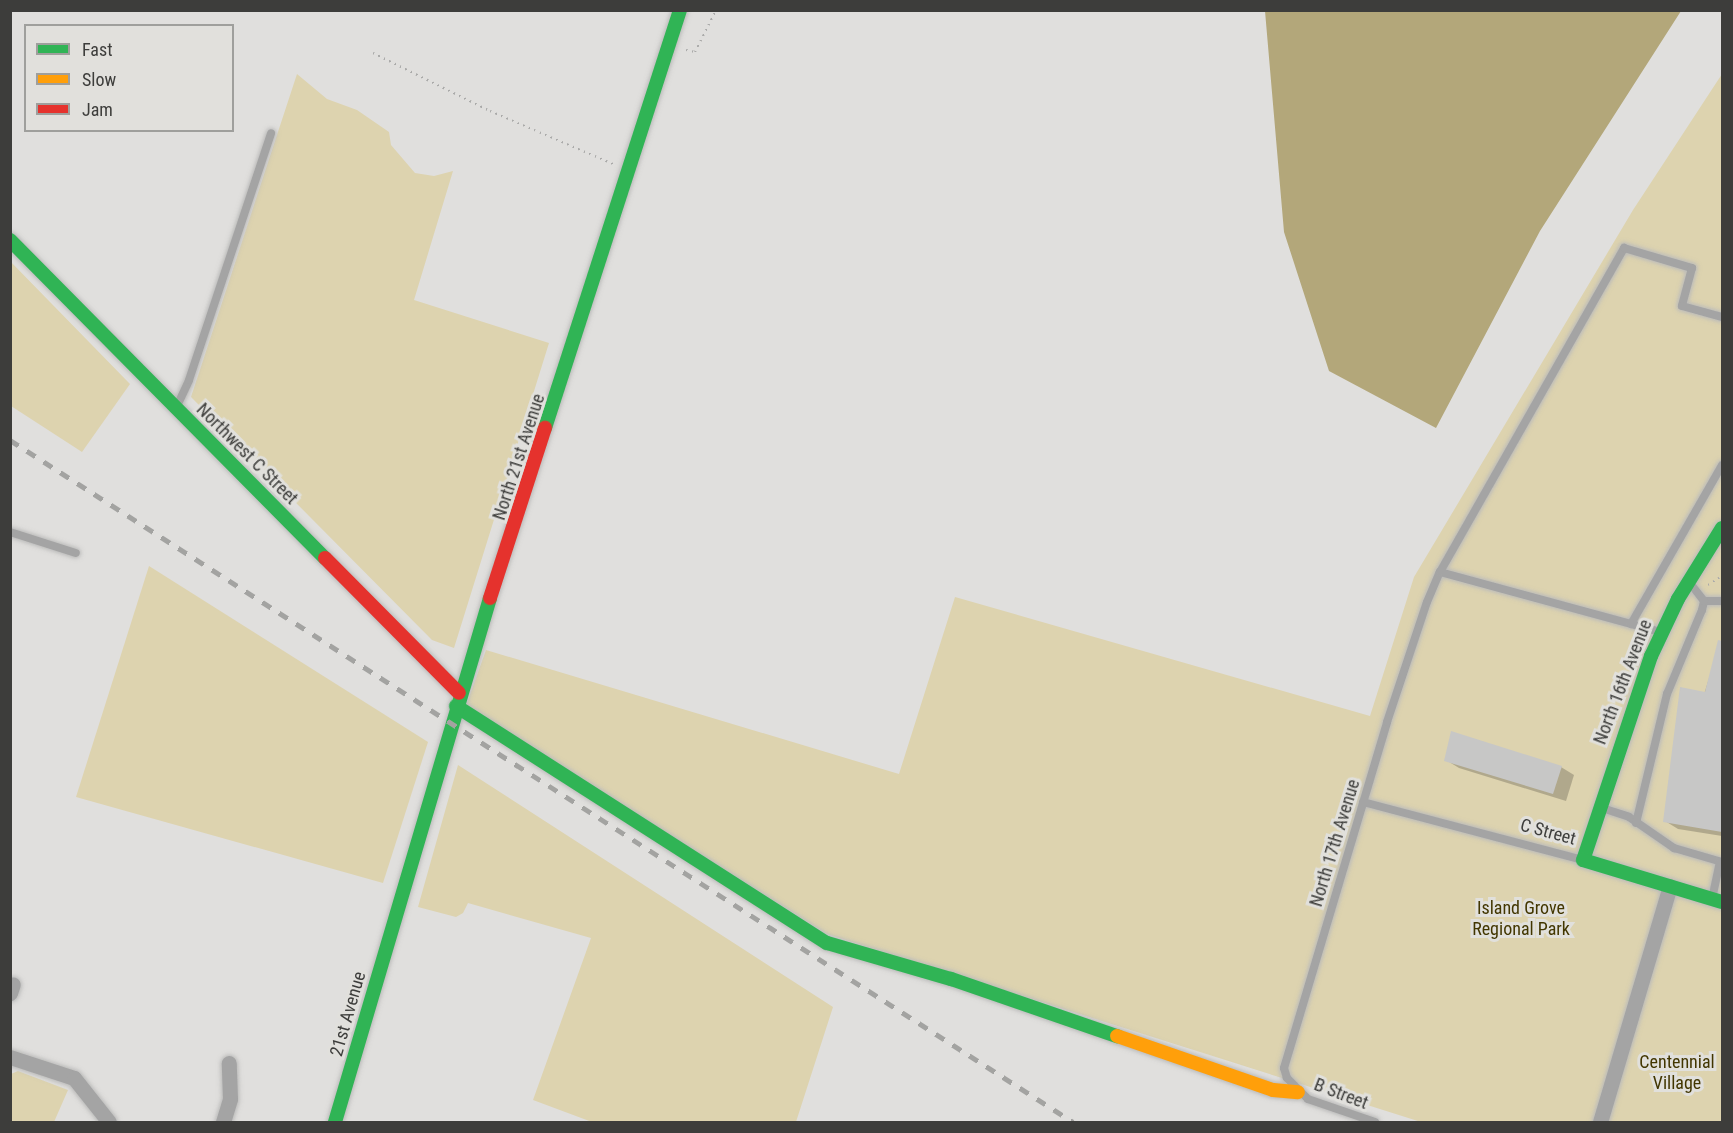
<!DOCTYPE html>
<style>
body{margin:0}
#map{position:relative;width:1733px;height:1133px;overflow:hidden;background:#e0dfdd;font-family:"Roboto Condensed",sans-serif}
div>[style]{position:absolute}
.green>*{inset:0;background:#ddd3af}
.water>*{inset:0;background:#b3a77a}
.shadow>*{inset:0;background:#0003}
.building>*{inset:0;background:#c7c7c6}
.path>*{height:2px;margin-top:-1px;transform-origin:0;background:repeating-linear-gradient(90deg,#aaaaa9 0 1.5px,transparent 0 6px)}
.roads{filter:drop-shadow(0 0 2px #bbbbba) drop-shadow(0 0 2px #bbbbba)}
.lane>*{height:8px;margin:-4px;padding:0 4px;transform-origin:4px;border-radius:4px;background:#a4a4a4}
.street>*{height:15px;margin:-7.5px;padding:0 7.5px;transform-origin:7.5px;border-radius:7.5px;background:#a4a4a4}
.fast>*{height:14px;margin:-7px;padding:0 7px;transform-origin:7px;border-radius:7px;background:#30b455}
.slow>*{height:14px;margin:-7px;padding:0 7px;transform-origin:7px;border-radius:7px;background:#ff9f0a}
.jam>*{height:14px;margin:-7px;padding:0 7px;transform-origin:7px;border-radius:7px;background:#e5322d}
.rail>*{height:4.5px;margin-top:-2.25px;transform-origin:0;background:repeating-linear-gradient(90deg,#a3a3a1 0 10px,transparent 0 20px)}
span{translate:-50% -50%;white-space:nowrap;text-align:center;line-height:1.15;-webkit-text-stroke:6px #e1e0dc;paint-order:stroke}
.street-label{font-size:18px;color:#3d3d3b}
.park-label{font-size:18px;color:#423600}
.frame{position:absolute;inset:0;border:12px solid #3d3d3b;pointer-events:none}
.legend{position:absolute;left:24px;top:24px;width:210px;height:108px;box-sizing:border-box;background:#e1e0dc;border:2px solid #9f9f9c;margin:0;padding:8px 10px;list-style:none;font-size:18px;color:#3d3d3b}
.legend li{display:flex;align-items:center;gap:12px;height:30px}
.legend b{width:30px;border:2px solid #9f9f9c}
</style>
<div id="map">
<div class="green">
<div style="clip-path:polygon(297px 74px,327px 99px,357px 110px,389px 132px,391px 145px,415px 173px,434px 176px,453px 171px,414px 300px,549px 343px,454px 648px,432px 640px,191px 397px)"></div>
<div style="clip-path:polygon(1722px 74px,1722px 1122px,1421px 1122px,827px 934px,466px 706px,486px 650px,899px 774px,955px 597px,1370px 716px,1414px 577px,1633px 210px)"></div>
<div style="clip-path:polygon(10px 261px,130px 384px,82px 452px,11px 406px)"></div>
<div style="clip-path:polygon(149px 566px,428px 742px,383px 883px,76px 797px)"></div>
<div style="clip-path:polygon(458px 765px,833px 1007px,796px 1122px,592px 1122px,533px 1100px,591px 938px,468px 903px,463px 913px,456px 917px,418px 907px)"></div>
<div style="clip-path:polygon(18px 1071px,68px 1090px,54px 1122px,11px 1122px,11px 1074px)"></div>
</div>
<div class="water">
<div style="clip-path:polygon(1265px 11px,1681px 11px,1540px 231px,1436px 428px,1329px 371px,1284px 232px)"></div>
</div>
<div class="shadow">
<div style="clip-path:polygon(1714px 662px,1722px 663px,1722px 836px,1678px 829px,1665px 821px)"></div>
<div style="clip-path:polygon(1446px 760px,1561px 767px,1574px 775px,1566px 801px,1459px 768px)"></div>
</div>
<div class="building">
<div style="clip-path:polygon(1718px 640px,1722px 641px,1722px 832px,1663px 822px,1680px 687px,1705px 692px)"></div>
<div style="clip-path:polygon(1451px 731px,1562px 766px,1553px 794px,1444px 761px)"></div>
</div>
<div class="path">
<div style="left:686px;top:50px;width:9px;rotate:13deg"></div>
<div style="left:695px;top:52px;width:47px;rotate:-63.4deg"></div>
<div style="left:373px;top:53px;width:131px;rotate:26.4deg"></div>
<div style="left:490px;top:111px;width:134px;rotate:23.3deg"></div>
<div style="left:1708px;top:585px;width:17px;rotate:-33deg"></div>
</div>
<div class="roads">
<div class="lane">
<div style="left:178px;top:404px;width:26px;rotate:-65deg"></div>
<div style="left:189px;top:380px;width:260px;rotate:-71.6deg"></div>
<div style="left:10px;top:532px;width:69px;rotate:17.7deg"></div>
<div style="left:1440px;top:572px;width:229px;rotate:15.2deg"></div>
<div style="left:1704px;top:601px;width:18px"></div>
<div style="left:1631px;top:624px;width:183px;rotate:-60.2deg"></div>
<div style="left:1363px;top:802px;width:227px;rotate:14.8deg"></div>
<div style="left:1602px;top:808px;width:28px;rotate:18deg"></div>
<div style="left:1629px;top:817px;width:55px;rotate:34.6deg"></div>
<div style="left:1674px;top:848px;width:50px;rotate:16.3deg"></div>
<div style="left:1636px;top:823px;width:133px;rotate:-76.5deg"></div>
<div style="left:1667px;top:694px;width:91px;rotate:-67.4deg"></div>
<div style="left:1702px;top:610px;width:9px;rotate:-77deg"></div>
<div style="left:1704px;top:601px;width:23px;rotate:-128deg"></div>
<div style="left:1712px;top:899px;width:38px;rotate:-78deg"></div>
<div style="left:1375px;top:1122px;width:71px;rotate:-161.1deg"></div>
<div style="left:1308px;top:1099px;width:30px;rotate:-135deg"></div>
<div style="left:1287px;top:1078px;width:10px;rotate:-107deg"></div>
<div style="left:1284px;top:1068px;width:361px;rotate:-73.4deg"></div>
<div style="left:1387px;top:722px;width:126px;rotate:-71.6deg"></div>
<div style="left:1427px;top:602px;width:33px;rotate:-67deg"></div>
<div style="left:1440px;top:572px;width:373px;rotate:-60.4deg"></div>
<div style="left:1624px;top:248px;width:71px;rotate:16.4deg"></div>
<div style="left:1692px;top:268px;width:39px;rotate:105deg"></div>
<div style="left:1682px;top:306px;width:41px;rotate:15.4deg"></div>
</div>
<div class="street">
<div style="left:10px;top:993px;width:9px;rotate:-72deg"></div>
<div style="left:10px;top:1057px;width:67px;rotate:18.2deg"></div>
<div style="left:74px;top:1078px;width:56px;rotate:51.5deg"></div>
<div style="left:223px;top:1122px;width:24px;rotate:-73deg"></div>
<div style="left:230px;top:1099px;width:36px;rotate:-92deg"></div>
<div style="left:1600px;top:1122px;width:246px;rotate:-73.5deg"></div>
</div>
<div class="fast">
<div style="left:10px;top:240px;width:448px;rotate:45.3deg"></div>
<div style="left:545px;top:428px;width:439px;rotate:-72.1deg"></div>
<div style="left:1722px;top:528px;width:84px;rotate:121.8deg"></div>
<div style="left:1678px;top:599px;width:63px;rotate:115.3deg"></div>
<div style="left:1651px;top:656px;width:215px;rotate:108.4deg"></div>
<div style="left:1583px;top:860px;width:145px;rotate:16.8deg"></div>
<div style="left:456px;top:706px;width:440px;rotate:32.6deg"></div>
<div style="left:827px;top:943px;width:129px;rotate:16.2deg"></div>
<div style="left:951px;top:979px;width:176px;rotate:19deg"></div>
<div style="left:335px;top:1122px;width:546px;rotate:-73.52deg"></div>
</div>
<div class="slow">
<div style="left:1117px;top:1036px;width:165px;rotate:19.1deg"></div>
<div style="left:1273px;top:1090px;width:25px;rotate:5deg"></div>
</div>
<div class="jam">
<div style="left:325px;top:558px;width:190px;rotate:45.2deg"></div>
<div style="left:490px;top:598px;width:179px;rotate:-72.1deg"></div>
</div>
</div>
<div class="rail">
<div style="left:10px;top:440px;width:1263px;rotate:32.68deg"></div>
</div>
<div class="street-label">
<span style="left:247px;top:454px;rotate:45deg">Northwest C Street</span>
<span style="left:519px;top:457px;rotate:-72deg">North 21st Avenue</span>
<span style="left:1623px;top:682px;rotate:-69deg">North 16th Avenue</span>
<span style="left:1548px;top:832px;rotate:15deg">C Street</span>
<span style="left:1335px;top:843px;rotate:-73deg">North 17th Avenue</span>
<span style="left:348px;top:1014px;rotate:-74deg">21st Avenue</span>
<span style="left:1341px;top:1094px;rotate:21deg">B Street</span>
</div>
<div class="park-label">
<span style="left:1521px;top:919px">Island Grove<br>Regional Park</span>
<span style="left:1677px;top:1073px">Centennial<br>Village</span>
</div>
<div class="frame"></div>
<ul class="legend">
<li><b style="height:8px;background:#30b455"></b>Fast</li>
<li><b style="height:8px;background:#ff9f0a"></b>Slow</li>
<li><b style="height:8px;background:#e5322d"></b>Jam</li>
</ul>
</div>
